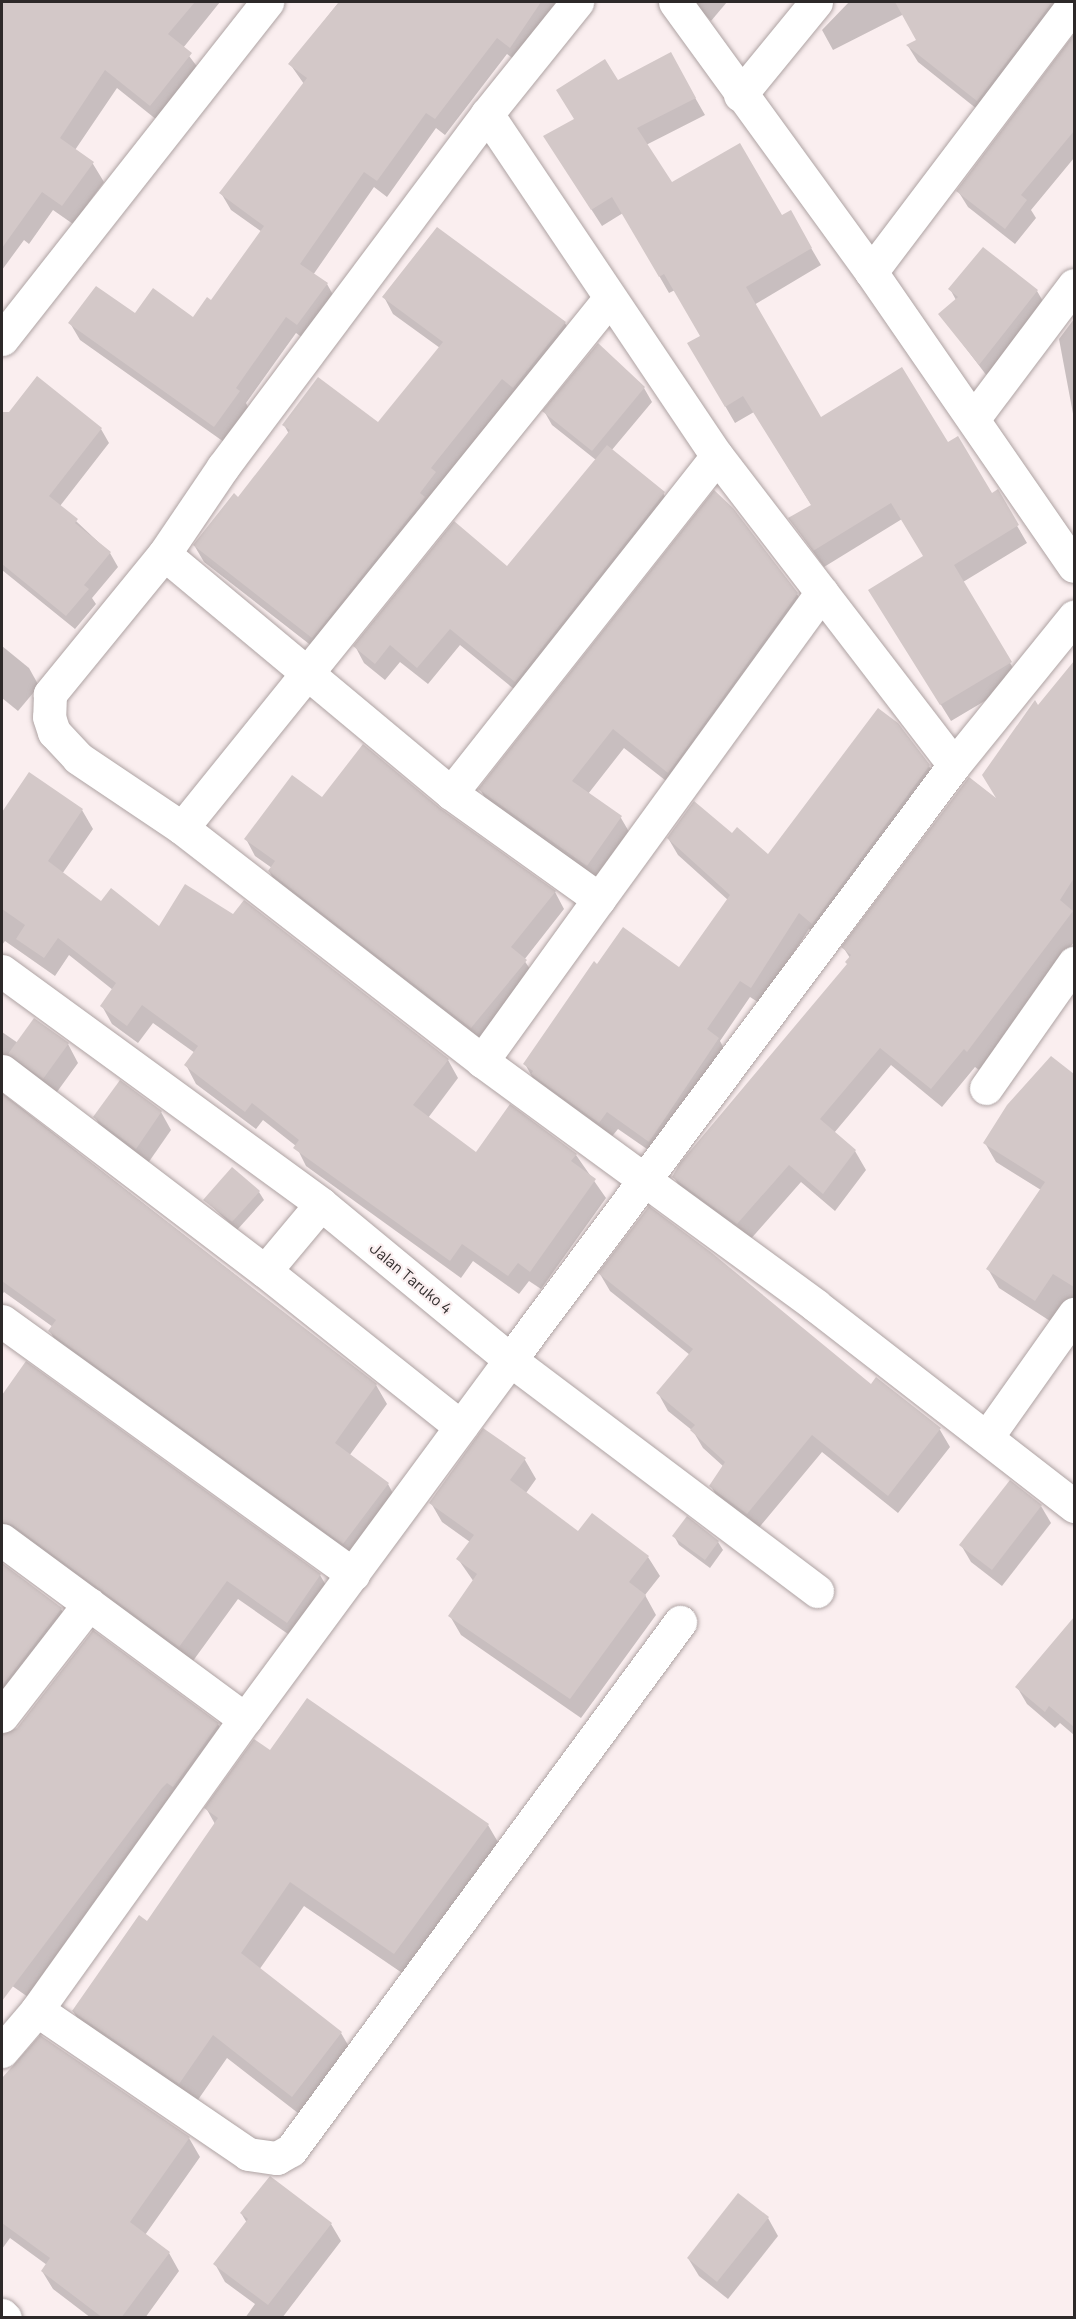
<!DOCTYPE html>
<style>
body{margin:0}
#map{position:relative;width:1076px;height:2319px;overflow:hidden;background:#faeeef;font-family:Barlow,sans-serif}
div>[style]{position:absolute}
.shadow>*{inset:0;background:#0003}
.building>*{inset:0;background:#d3c8c8}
.roads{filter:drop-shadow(0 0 2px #aea3a3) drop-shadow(0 0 2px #aea3a3)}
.minor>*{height:33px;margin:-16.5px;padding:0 16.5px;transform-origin:16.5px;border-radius:16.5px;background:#fff}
.tertiary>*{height:33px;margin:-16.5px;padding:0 16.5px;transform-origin:16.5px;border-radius:16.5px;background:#fff}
span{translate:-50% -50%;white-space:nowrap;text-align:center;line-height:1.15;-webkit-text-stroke:4.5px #faeeef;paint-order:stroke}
.street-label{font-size:16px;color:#2d2929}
.frame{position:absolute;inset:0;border:3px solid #2d2929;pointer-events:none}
</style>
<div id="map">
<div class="shadow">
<div style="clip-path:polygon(8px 2px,220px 2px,183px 48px,202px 73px,162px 124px,117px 88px,75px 150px,93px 164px,104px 182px,73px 224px,53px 210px,29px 244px,24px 240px,2px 270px,2px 10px)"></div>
<div style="clip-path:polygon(339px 2px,563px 2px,519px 63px,507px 54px,445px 135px,436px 128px,387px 197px,374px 187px,313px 275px,327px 284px,336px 300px,307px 341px,296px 333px,246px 403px,249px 409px,224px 442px,80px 340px,70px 323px,135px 315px,193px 319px,212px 302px,262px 232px,231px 210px,221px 193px,304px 84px,290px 64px)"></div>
<div style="clip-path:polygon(693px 2px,727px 2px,711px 21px)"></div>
<div style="clip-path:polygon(849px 2px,1074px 2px,987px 117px,918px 62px,908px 46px,918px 40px,904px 14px,833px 50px,822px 30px)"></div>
<div style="clip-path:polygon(1074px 37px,1074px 158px,1031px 210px,1036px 218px,1015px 244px,968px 207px,958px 191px)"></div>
<div style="clip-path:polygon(670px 54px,705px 115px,646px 145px,671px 184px,782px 217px,790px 212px,821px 265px,754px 305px,820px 419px,947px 444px,991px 495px,997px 491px,1027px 543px,963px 582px,1020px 680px,951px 721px,880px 607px,925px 557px,902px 519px,824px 567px,790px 519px,812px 506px,754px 412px,735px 423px,689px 344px,702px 336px,675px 290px,669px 293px,623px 213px,602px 226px,555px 153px,576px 120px,617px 82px)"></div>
<div style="clip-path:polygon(437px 229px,565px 323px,575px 340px,322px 654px,204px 562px,194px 545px,238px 499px,289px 434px,284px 425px,378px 424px,440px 348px,393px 314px,384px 297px)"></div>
<div style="clip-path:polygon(950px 289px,1037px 291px,1044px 303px,987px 376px,940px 314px,956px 300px)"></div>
<div style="clip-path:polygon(1074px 319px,1074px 419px,1059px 339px)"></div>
<div style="clip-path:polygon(598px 345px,644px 388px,652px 402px,611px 451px,663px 493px,673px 510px,525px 698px,460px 645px,428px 684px,400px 662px,385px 680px,364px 663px,355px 646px,508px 568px,596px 460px,552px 425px,544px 411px)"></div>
<div style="clip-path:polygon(27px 426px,101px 429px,109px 443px,60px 506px,110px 553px,118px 567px,92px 598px,96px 604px,75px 629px,2px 570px,2px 460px)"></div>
<div style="clip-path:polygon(797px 594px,808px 613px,679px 791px,624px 748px,588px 794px,621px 818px,632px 837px,598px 884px,491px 809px,480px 789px)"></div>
<div style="clip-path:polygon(2px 646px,29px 668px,39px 686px,18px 711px,2px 698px)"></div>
<div style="clip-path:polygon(1074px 663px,1074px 942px,979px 1070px,975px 1067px,942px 1107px,891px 1065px,834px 1133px,855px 1151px,866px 1170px,835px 1211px,801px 1182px,748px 1242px,685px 1196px,674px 1177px,848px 965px,850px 958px,843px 947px,1000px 802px,1038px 708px)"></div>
<div style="clip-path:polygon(929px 766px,939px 784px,822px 940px,809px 929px,761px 1004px,750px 997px,720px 1041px,728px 1056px,660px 1158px,618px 1129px,609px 1140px,535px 1082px,525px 1064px,597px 966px,679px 969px,728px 900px,678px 855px,668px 838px,732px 835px,768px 856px)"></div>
<div style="clip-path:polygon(30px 774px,82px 810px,93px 829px,62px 874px,101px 903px,448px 1060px,458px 1078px,428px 1118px,476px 1154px,576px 1155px,606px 1198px,541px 1289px,529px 1281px,519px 1294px,473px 1261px,461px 1278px,306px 1166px,296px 1146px,263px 1120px,256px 1129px,196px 1084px,186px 1065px,195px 1053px,153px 1023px,138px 1043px,112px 1024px,102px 1006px,113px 990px,69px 955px,55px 976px,5px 941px,2px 945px,2px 815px)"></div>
<div style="clip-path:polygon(439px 809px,555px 892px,564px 909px,524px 960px,536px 978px,481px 1045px,279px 888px,269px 871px,272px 868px,255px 856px,246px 839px)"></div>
<div style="clip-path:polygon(2px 1032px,18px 1043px,68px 1044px,78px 1063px,54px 1096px,2px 1077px)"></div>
<div style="clip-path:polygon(1051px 1058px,1074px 1076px,1074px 1319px,1064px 1330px,999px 1288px,988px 1269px,1041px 1190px,996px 1162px,985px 1143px)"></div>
<div style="clip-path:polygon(2px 1093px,376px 1385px,387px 1404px,349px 1456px,388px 1484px,398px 1503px,354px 1561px,60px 1350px,50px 1331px,53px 1327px,4px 1292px,2px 1295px)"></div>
<div style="clip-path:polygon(161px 1112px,171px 1130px,146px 1166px,105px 1135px,95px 1117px)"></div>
<div style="clip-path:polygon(259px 1192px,264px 1200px,237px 1230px,205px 1200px)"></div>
<div style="clip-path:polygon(600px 1274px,871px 1386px,877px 1379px,940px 1430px,950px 1447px,898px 1513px,822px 1452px,757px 1530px,721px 1504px,711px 1486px,724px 1467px,703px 1448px,693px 1431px,668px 1411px,658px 1393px,690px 1355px,610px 1291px)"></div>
<div style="clip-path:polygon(26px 1363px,320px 1575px,331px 1594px,298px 1641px,238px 1599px,190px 1665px,2px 1546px,2px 1397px)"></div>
<div style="clip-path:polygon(484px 1430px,525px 1460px,536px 1479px,526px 1493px,578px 1533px,648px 1557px,660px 1576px,645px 1595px,656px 1615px,581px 1718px,461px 1635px,450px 1616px,474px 1582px,458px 1559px,470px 1542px,442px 1522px,431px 1503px)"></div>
<div style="clip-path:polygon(1041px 1506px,1051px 1523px,1002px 1586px,971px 1562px,961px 1545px)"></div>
<div style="clip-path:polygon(674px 1536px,718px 1542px,723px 1550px,710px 1568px,679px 1545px)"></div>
<div style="clip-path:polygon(2px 1565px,61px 1609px,72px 1627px,2px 1718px)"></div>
<div style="clip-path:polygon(1069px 1626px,1074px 1631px,1074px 1735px,1060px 1723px,1055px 1728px,1027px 1704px,1017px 1687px)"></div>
<div style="clip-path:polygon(218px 1724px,229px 1743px,28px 1997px,8px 1983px,2px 1992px,2px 1736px,17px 1729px)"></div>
<div style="clip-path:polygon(270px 1752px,488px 1825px,502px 1849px,408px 1977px,304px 1906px,259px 1970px,341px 2033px,355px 2057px,307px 2120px,227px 2058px,193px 2107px,87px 2035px,73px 2011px,147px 1923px,215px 1824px,206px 1808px)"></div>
<div style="clip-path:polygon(41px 2037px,189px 2138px,200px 2157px,145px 2235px,169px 2253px,179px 2271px,145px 2318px,91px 2318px,53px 2289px,42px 2271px,47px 2265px,10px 2238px,2px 2249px,2px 2082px)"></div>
<div style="clip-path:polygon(241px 2213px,331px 2224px,341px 2241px,282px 2318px,245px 2318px,255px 2304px,225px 2282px,215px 2264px,247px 2223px)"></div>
<div style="clip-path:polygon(768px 2218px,778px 2236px,728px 2299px,699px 2276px,688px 2258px)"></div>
</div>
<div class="building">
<div style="clip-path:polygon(2px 2px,195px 2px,168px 34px,192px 53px,150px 106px,105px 70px,60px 138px,94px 162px,62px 206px,42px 192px,2px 248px)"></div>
<div style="clip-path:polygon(339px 2px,541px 2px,510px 48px,497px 38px,435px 119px,426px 113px,377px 181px,364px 172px,300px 264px,328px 283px,297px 325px,286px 317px,236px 388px,240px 391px,214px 427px,68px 323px,96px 286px,135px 313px,153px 288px,193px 317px,207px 297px,211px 300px,264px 226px,219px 193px,307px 78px,288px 64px)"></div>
<div style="clip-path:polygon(895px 2px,1052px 2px,977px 101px,906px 45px,916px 40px)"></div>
<div style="clip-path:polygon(1074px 34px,1074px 131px,1021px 195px,1027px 200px,1005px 229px,956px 191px)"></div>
<div style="clip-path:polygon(671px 52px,696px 98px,637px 128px,672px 182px,740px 143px,782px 215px,791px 210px,812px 248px,746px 287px,821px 417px,902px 367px,948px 442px,958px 436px,992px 493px,998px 489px,1019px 525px,954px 565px,1012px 662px,940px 705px,868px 590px,923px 556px,891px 503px,813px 551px,788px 518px,811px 505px,743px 396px,725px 407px,687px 343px,700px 336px,664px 274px,659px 277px,612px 197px,591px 210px,543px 136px,574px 119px,556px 90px,605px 59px,618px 80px)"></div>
<div style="clip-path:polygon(437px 227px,566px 322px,513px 388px,502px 379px,431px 468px,436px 472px,420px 493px,425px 497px,312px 638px,193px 545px,234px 493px,238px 497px,290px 430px,282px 425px,318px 377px,378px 422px,443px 342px,382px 297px)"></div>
<div style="clip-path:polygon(983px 247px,1038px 290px,979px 365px,938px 314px,958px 297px,948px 289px)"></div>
<div style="clip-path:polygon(598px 343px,645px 387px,592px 451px,542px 411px)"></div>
<div style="clip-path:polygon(37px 376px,102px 428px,49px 496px,78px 519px,75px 523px,111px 552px,84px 585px,89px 589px,66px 616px,2px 564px,2px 412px,9px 412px)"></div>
<div style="clip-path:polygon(607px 445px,665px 492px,515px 682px,450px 629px,417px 668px,390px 645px,375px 664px,353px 646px,454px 521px,507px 566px)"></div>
<div style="clip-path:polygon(714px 490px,733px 508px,798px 593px,668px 773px,613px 729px,572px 781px,622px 816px,587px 866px,478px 789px)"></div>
<div style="clip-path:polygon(1074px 661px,1074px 878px,1060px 900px,1073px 911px,967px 1052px,964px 1049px,931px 1089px,880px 1048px,820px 1119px,856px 1150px,823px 1194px,789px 1165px,737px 1224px,672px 1177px,680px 1163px,847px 964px,845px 962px,851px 955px,841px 947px,969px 777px,996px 798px,982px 775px,1035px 700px,1038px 705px)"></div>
<div style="clip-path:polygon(878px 708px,898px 723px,930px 765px,812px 924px,799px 913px,751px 988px,740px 981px,707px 1029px,719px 1038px,649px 1142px,607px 1112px,599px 1123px,531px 1074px,533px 1071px,523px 1064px,594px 961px,597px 964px,623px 927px,679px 967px,730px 895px,667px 838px,694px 801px,732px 833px,737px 827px,768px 854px)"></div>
<div style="clip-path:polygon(363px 744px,440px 808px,556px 891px,511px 947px,527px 960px,471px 1028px,268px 871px,275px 861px,244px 839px,292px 775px,322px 797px)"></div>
<div style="clip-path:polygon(29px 772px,83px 809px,48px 861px,101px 901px,111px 888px,159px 926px,185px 884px,233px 914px,244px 900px,449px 1059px,413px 1105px,476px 1152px,510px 1104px,577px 1154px,571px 1161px,596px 1179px,530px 1272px,518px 1263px,508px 1276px,462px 1244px,450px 1261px,293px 1148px,299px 1140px,252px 1103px,245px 1112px,184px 1065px,198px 1046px,142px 1005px,127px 1026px,100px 1006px,116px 983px,58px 938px,44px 958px,16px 939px,25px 925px,2px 909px,2px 812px)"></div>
<div style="clip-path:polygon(34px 1018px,69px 1043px,43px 1079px,8px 1054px)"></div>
<div style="clip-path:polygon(1051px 1056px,1074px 1074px,1074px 1287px,1053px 1274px,1035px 1301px,986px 1269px,1045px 1182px,983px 1143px,1007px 1105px)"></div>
<div style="clip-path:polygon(120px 1080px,162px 1111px,136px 1149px,93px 1117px)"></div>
<div style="clip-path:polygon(2px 1094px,377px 1384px,335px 1443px,389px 1483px,343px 1544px,48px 1331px,56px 1320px,2px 1281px)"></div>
<div style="clip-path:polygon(232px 1167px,260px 1191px,232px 1222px,203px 1200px)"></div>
<div style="clip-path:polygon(649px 1206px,712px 1253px,871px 1384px,876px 1377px,941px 1428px,888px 1496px,812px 1435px,747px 1514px,709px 1486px,725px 1462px,690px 1430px,695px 1425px,656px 1393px,693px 1349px,598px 1273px)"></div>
<div style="clip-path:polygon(26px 1361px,321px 1574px,287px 1623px,227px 1581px,179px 1647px,13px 1525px,2px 1522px,2px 1395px)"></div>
<div style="clip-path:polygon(483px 1428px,526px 1458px,510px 1480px,578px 1531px,592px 1513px,649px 1556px,629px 1582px,646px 1595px,570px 1699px,448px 1616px,477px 1574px,456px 1559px,474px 1535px,429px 1503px)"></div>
<div style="clip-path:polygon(1010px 1480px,1042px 1505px,992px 1570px,959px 1545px)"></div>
<div style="clip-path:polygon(687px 1516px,719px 1541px,705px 1560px,672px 1536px)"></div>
<div style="clip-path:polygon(2px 1563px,62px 1608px,2px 1686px)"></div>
<div style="clip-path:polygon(1074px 1617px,1074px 1727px,1049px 1706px,1045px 1712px,1015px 1687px)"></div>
<div style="clip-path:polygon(93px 1630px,219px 1723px,173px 1787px,167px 1783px,162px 1788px,2px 2001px,2px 1734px,17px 1728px)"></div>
<div style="clip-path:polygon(307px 1698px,489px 1824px,394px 1954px,290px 1882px,241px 1953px,342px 2032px,292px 2097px,213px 2035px,179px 2084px,72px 2011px,139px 1915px,147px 1921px,218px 1818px,204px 1808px,254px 1739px,270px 1750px)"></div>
<div style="clip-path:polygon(40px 2035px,190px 2137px,130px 2222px,170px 2252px,121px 2318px,103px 2318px,41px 2271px,50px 2258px,2px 2223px,2px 2078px)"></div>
<div style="clip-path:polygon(270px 2176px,332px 2223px,268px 2305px,213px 2264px,248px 2219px,240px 2213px)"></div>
<div style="clip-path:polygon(738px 2193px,769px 2217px,717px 2282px,687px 2258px)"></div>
</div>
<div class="roads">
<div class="minor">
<div style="left:675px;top:2px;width:334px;rotate:54deg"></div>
<div style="left:871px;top:272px;width:357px;rotate:55.4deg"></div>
<div style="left:740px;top:95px;width:120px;rotate:-50.7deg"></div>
<div style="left:487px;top:114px;width:412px;rotate:56.1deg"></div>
<div style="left:717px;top:456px;width:389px;rotate:52.5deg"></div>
<div style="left:871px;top:272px;width:336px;rotate:-52.9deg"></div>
<div style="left:2px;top:339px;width:429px;rotate:-51.8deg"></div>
<div style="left:974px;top:418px;width:166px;rotate:-53.1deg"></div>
<div style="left:164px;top:554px;width:181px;rotate:129.2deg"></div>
<div style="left:50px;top:694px;width:23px;rotate:92deg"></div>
<div style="left:49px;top:717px;width:16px;rotate:72deg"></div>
<div style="left:54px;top:732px;width:35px;rotate:47deg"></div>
<div style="left:78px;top:758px;width:125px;rotate:33.9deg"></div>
<div style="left:182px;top:828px;width:380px;rotate:37.8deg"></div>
<div style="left:482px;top:1061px;width:413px;rotate:36.2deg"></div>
<div style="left:815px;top:1305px;width:328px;rotate:37.8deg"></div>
<div style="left:451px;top:793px;width:429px;rotate:-51.7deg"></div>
<div style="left:182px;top:828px;width:680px;rotate:-51.09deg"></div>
<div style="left:599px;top:899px;width:379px;rotate:-54deg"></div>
<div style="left:482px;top:1061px;width:200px;rotate:-54.2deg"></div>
<div style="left:599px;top:899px;width:182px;rotate:-144.4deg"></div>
<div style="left:451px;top:793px;width:373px;rotate:-140.2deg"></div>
<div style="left:164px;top:554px;width:105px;rotate:-55.9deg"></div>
<div style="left:223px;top:467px;width:441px;rotate:-53.2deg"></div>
<div style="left:487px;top:114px;width:144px;rotate:-51.2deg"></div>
<div style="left:2px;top:1071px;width:330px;rotate:37.3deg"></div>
<div style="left:986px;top:1088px;width:153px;rotate:-54.9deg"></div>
<div style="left:321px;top:1204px;width:87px;rotate:129.9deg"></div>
<div style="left:265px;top:1271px;width:249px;rotate:38.5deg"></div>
<div style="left:2px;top:1321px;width:433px;rotate:35.8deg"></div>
<div style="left:987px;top:1437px;width:151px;rotate:-54.7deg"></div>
<div style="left:2px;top:1540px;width:302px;rotate:36.4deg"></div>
<div style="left:817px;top:1591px;width:384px;rotate:-143deg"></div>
<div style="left:510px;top:1360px;width:742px;rotate:-53.27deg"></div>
<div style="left:954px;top:765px;width:191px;rotate:-51deg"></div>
<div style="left:2px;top:1716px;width:142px;rotate:-52.2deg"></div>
<div style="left:37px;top:2010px;width:255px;rotate:34.3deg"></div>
<div style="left:248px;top:2154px;width:29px;rotate:8deg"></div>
<div style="left:277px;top:2158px;width:16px;rotate:-30deg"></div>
<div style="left:291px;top:2150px;width:656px;rotate:-53.62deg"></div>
</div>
<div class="tertiary">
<div style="left:2px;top:971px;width:395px;rotate:36.1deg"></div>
<div style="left:321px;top:1204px;width:245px;rotate:39.5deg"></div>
<div style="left:510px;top:1360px;width:446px;rotate:126.4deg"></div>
<div style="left:245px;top:1719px;width:358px;rotate:125.6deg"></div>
<div style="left:37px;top:2010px;width:54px;rotate:130.5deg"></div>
<div style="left:2px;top:2315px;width:4px;rotate:45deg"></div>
</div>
</div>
<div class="street-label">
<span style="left:411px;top:1278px;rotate:40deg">Jalan Taruko 4</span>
</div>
<div class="frame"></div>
</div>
